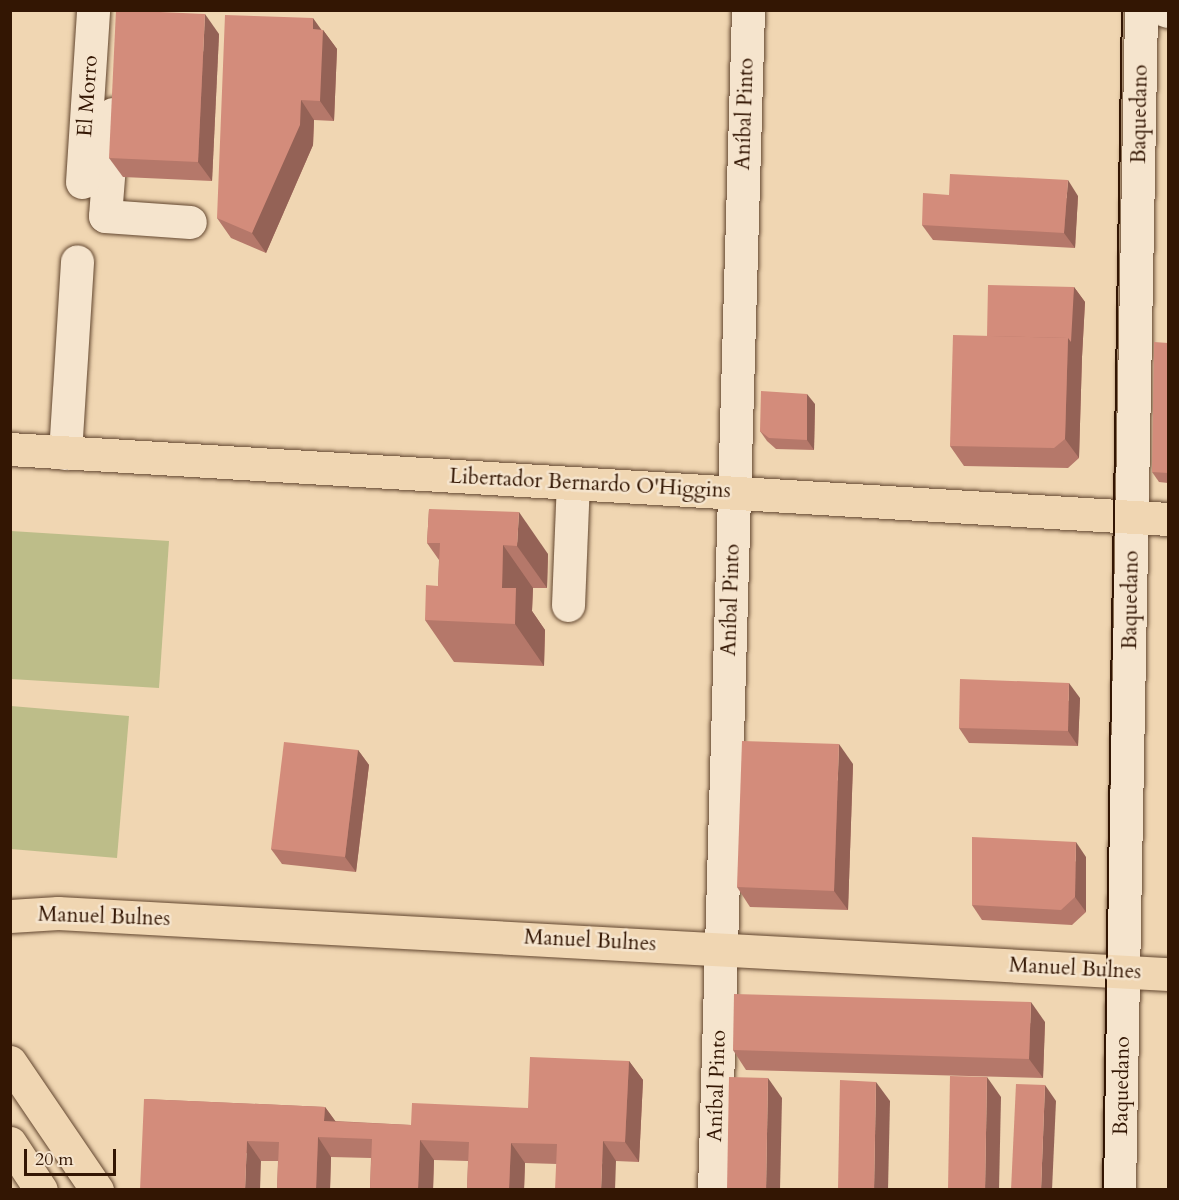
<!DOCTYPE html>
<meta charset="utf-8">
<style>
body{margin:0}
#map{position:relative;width:1179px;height:1200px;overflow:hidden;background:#f0d6b2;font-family:Cardo,serif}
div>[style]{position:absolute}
.green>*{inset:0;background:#bdbd89}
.roads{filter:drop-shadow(0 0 2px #62462f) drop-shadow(0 0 2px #62462f)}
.minor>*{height:33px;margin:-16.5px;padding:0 16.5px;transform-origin:16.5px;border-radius:16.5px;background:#f5e4cd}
.major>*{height:33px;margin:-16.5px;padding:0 16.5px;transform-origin:16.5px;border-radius:16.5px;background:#f0d6b2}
.tram>*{height:1.5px;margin:-0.75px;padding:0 0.75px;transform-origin:0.75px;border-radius:0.75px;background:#331603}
.wall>*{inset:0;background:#b5786a}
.shaded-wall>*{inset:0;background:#946256}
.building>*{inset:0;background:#d38c7b}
span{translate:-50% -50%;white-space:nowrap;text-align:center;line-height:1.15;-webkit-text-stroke:5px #f5e4cd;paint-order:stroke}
.street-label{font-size:21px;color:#331603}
.frame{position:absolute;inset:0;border:12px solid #331603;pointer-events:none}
.scale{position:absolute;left:24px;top:1149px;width:92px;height:27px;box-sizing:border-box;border:3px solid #331603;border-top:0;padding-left:8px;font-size:18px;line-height:21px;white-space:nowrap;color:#331603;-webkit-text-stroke:4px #f5e4cd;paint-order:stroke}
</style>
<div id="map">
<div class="green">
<div style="clip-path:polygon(11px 531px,169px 541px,159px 688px,11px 679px)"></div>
<div style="clip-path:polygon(11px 706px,129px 716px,117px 858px,11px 849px)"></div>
</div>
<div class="roads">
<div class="minor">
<div style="left:1165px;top:10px;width:3px;rotate:18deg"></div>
<div style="left:113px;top:114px;width:102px;rotate:94.5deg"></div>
<div style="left:105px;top:216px;width:85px;rotate:4deg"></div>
<div style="left:82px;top:182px;width:172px;rotate:-86.3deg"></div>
<div style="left:65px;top:453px;width:192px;rotate:-86.4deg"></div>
<div style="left:568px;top:605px;width:122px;rotate:-87.7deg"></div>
<div style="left:714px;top:1190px;width:1180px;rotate:-88.35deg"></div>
<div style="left:1119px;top:1190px;width:1180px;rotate:-88.93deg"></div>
</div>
<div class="major">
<div style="left:10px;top:449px;width:1160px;rotate:3.46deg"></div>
<div style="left:10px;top:916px;width:48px;rotate:-3.6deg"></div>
<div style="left:58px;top:913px;width:1112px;rotate:3.15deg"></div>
<div style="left:10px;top:1062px;width:155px;rotate:55.8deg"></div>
<div style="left:10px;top:1143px;width:56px;rotate:56.6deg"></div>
</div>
</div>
<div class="tram">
<div style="left:1103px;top:1190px;width:1180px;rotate:-89.08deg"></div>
</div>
<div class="wall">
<div style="clip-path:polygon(321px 30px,323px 30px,337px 49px,334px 121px,314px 120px,313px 145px,266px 253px,231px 238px,217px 218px)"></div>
<div style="clip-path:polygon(219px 34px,212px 181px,123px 177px,109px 158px)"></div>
<div style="clip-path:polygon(1078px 196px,1075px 248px,933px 240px,922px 225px)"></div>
<div style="clip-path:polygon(1074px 287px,1085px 302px,1082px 357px,1079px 458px,1068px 468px,964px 466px,950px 446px,987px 336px)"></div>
<div style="clip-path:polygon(1168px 343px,1168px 483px,1159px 482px,1152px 472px)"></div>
<div style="clip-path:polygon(815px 404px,814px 450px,776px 449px,767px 441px,760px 431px)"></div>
<div style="clip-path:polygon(429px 509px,548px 554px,547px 588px,533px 588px,532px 611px,545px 630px,544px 666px,454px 662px,425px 620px,438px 586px,439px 560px,427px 543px)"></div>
<div style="clip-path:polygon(1080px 698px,1078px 746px,969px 743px,959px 728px)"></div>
<div style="clip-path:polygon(358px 750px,369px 765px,356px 872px,282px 864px,271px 849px)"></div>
<div style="clip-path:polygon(853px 764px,848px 910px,750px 907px,737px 887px)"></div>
<div style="clip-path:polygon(1086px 857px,1086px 912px,1072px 925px,982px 920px,972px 905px)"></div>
<div style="clip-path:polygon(1045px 1022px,1043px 1078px,746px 1070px,733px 1050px)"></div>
<div style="clip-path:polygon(629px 1061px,643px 1080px,639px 1162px,616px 1161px,557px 1164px,525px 1163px,524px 1190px,467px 1190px,468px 1161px,434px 1160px,433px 1190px,370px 1190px,371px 1158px,331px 1157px,330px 1190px,277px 1190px,278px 1161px,261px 1161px,144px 1099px,325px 1107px,335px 1121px,411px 1125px,528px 1108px)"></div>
</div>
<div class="shaded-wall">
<div style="clip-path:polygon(205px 14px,219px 34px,212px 181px,198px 162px)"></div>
<div style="clip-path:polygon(313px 18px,323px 32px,323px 30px,337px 49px,334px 121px,320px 101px,313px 29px)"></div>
<div style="clip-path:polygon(301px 100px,314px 120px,313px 145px,266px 253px,252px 233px)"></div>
<div style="clip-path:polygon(1068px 180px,1078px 196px,1075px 248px,1064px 233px)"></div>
<div style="clip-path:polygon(1074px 287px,1085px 302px,1082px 357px,1079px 458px,1065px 439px,1068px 338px)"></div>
<div style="clip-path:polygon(807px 394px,815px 404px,814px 450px,807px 440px)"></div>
<div style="clip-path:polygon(519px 512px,548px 554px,547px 588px,517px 546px)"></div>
<div style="clip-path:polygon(503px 545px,533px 588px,532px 611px,545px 630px,544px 666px,515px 624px,502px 588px)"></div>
<div style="clip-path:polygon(1069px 683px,1080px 698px,1078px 746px,1068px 731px)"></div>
<div style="clip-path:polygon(839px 744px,853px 764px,848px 910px,834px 891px)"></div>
<div style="clip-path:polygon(358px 750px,369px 765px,356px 872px,345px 857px)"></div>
<div style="clip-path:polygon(1076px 842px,1086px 857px,1086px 912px,1075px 897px)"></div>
<div style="clip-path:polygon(1031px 1002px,1045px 1022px,1043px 1078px,1029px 1059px)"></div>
<div style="clip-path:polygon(629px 1061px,643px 1080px,639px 1162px,625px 1142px)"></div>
<div style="clip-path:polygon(987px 1077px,1001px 1097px,999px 1190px,985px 1190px)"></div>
<div style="clip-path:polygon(768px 1078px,782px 1098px,780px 1190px,766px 1190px)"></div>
<div style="clip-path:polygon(876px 1082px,890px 1101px,888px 1190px,874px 1190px)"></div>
<div style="clip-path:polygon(1045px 1085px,1056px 1101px,1052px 1190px,1041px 1190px)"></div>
<div style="clip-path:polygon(325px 1107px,339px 1126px,324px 1121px)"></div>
<div style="clip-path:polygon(318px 1137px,331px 1157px,330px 1190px,316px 1190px)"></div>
<div style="clip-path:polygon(420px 1140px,434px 1160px,433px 1190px,418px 1190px)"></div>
<div style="clip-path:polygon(247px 1141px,261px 1161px,260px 1190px,245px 1190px)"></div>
<div style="clip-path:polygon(603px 1141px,616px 1161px,615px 1190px,601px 1190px)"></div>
<div style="clip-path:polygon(511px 1143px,525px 1163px,524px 1190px,509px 1190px)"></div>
</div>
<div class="building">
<div style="clip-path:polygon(116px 10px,205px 14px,198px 162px,109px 158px)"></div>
<div style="clip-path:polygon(225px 15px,313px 18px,313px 29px,323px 30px,320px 101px,301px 100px,300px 125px,252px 233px,217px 218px)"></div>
<div style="clip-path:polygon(950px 174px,1068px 180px,1064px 233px,922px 225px,923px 193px,949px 195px)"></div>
<div style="clip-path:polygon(988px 285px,1074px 287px,1071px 342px,1068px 338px,987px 336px)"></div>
<div style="clip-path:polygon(953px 335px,1068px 338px,1065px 439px,1054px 448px,950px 446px)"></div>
<div style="clip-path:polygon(1154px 342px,1168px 343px,1168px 473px,1152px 472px)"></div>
<div style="clip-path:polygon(761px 391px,807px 394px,807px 440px,769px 438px,760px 431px)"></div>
<div style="clip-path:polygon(429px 509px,519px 512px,517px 546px,503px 545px,502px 588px,516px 588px,515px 624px,425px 620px,426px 585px,438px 586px,440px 543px,427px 543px)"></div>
<div style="clip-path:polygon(960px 679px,1069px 683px,1068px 731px,959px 728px)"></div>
<div style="clip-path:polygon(742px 741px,839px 744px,834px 891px,737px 887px)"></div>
<div style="clip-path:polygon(284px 742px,358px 750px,345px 857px,271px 849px)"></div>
<div style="clip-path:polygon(972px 837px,1076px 842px,1075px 897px,1061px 910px,972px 905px)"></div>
<div style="clip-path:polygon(734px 994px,1031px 1002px,1029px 1059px,733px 1050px)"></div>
<div style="clip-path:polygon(530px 1057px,629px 1061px,625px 1142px,603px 1141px,601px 1190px,555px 1190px,557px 1144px,511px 1143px,509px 1190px,467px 1190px,469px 1142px,420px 1140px,418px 1190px,370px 1190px,372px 1139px,318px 1137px,316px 1190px,277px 1190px,279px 1142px,247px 1141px,245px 1190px,140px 1190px,144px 1099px,325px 1107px,324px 1121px,411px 1125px,412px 1103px,528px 1108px)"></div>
<div style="clip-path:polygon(950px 1076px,987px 1077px,985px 1190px,948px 1190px)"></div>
<div style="clip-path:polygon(729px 1077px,768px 1078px,766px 1190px,727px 1190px)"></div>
<div style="clip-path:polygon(840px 1080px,876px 1082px,874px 1190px,838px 1190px)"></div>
<div style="clip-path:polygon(1016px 1084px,1045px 1085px,1041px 1190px,1011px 1190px)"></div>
</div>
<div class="street-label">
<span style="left:88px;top:96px;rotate:-86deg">El Morro</span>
<span style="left:745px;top:114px;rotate:-88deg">Aníbal Pinto</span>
<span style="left:1140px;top:114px;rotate:-89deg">Baquedano</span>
<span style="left:590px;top:484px;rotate:3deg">Libertador Bernardo O'Higgins</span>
<span style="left:731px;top:600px;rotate:-88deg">Aníbal Pinto</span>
<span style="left:1131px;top:600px;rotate:-89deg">Baquedano</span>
<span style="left:104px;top:917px;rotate:2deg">Manuel Bulnes</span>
<span style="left:590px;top:941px;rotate:3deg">Manuel Bulnes</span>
<span style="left:1075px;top:969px;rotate:3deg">Manuel Bulnes</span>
<span style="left:717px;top:1086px;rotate:-88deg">Aníbal Pinto</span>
<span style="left:1122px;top:1086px;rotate:-89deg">Baquedano</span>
</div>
<div class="frame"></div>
<div class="scale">20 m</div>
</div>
